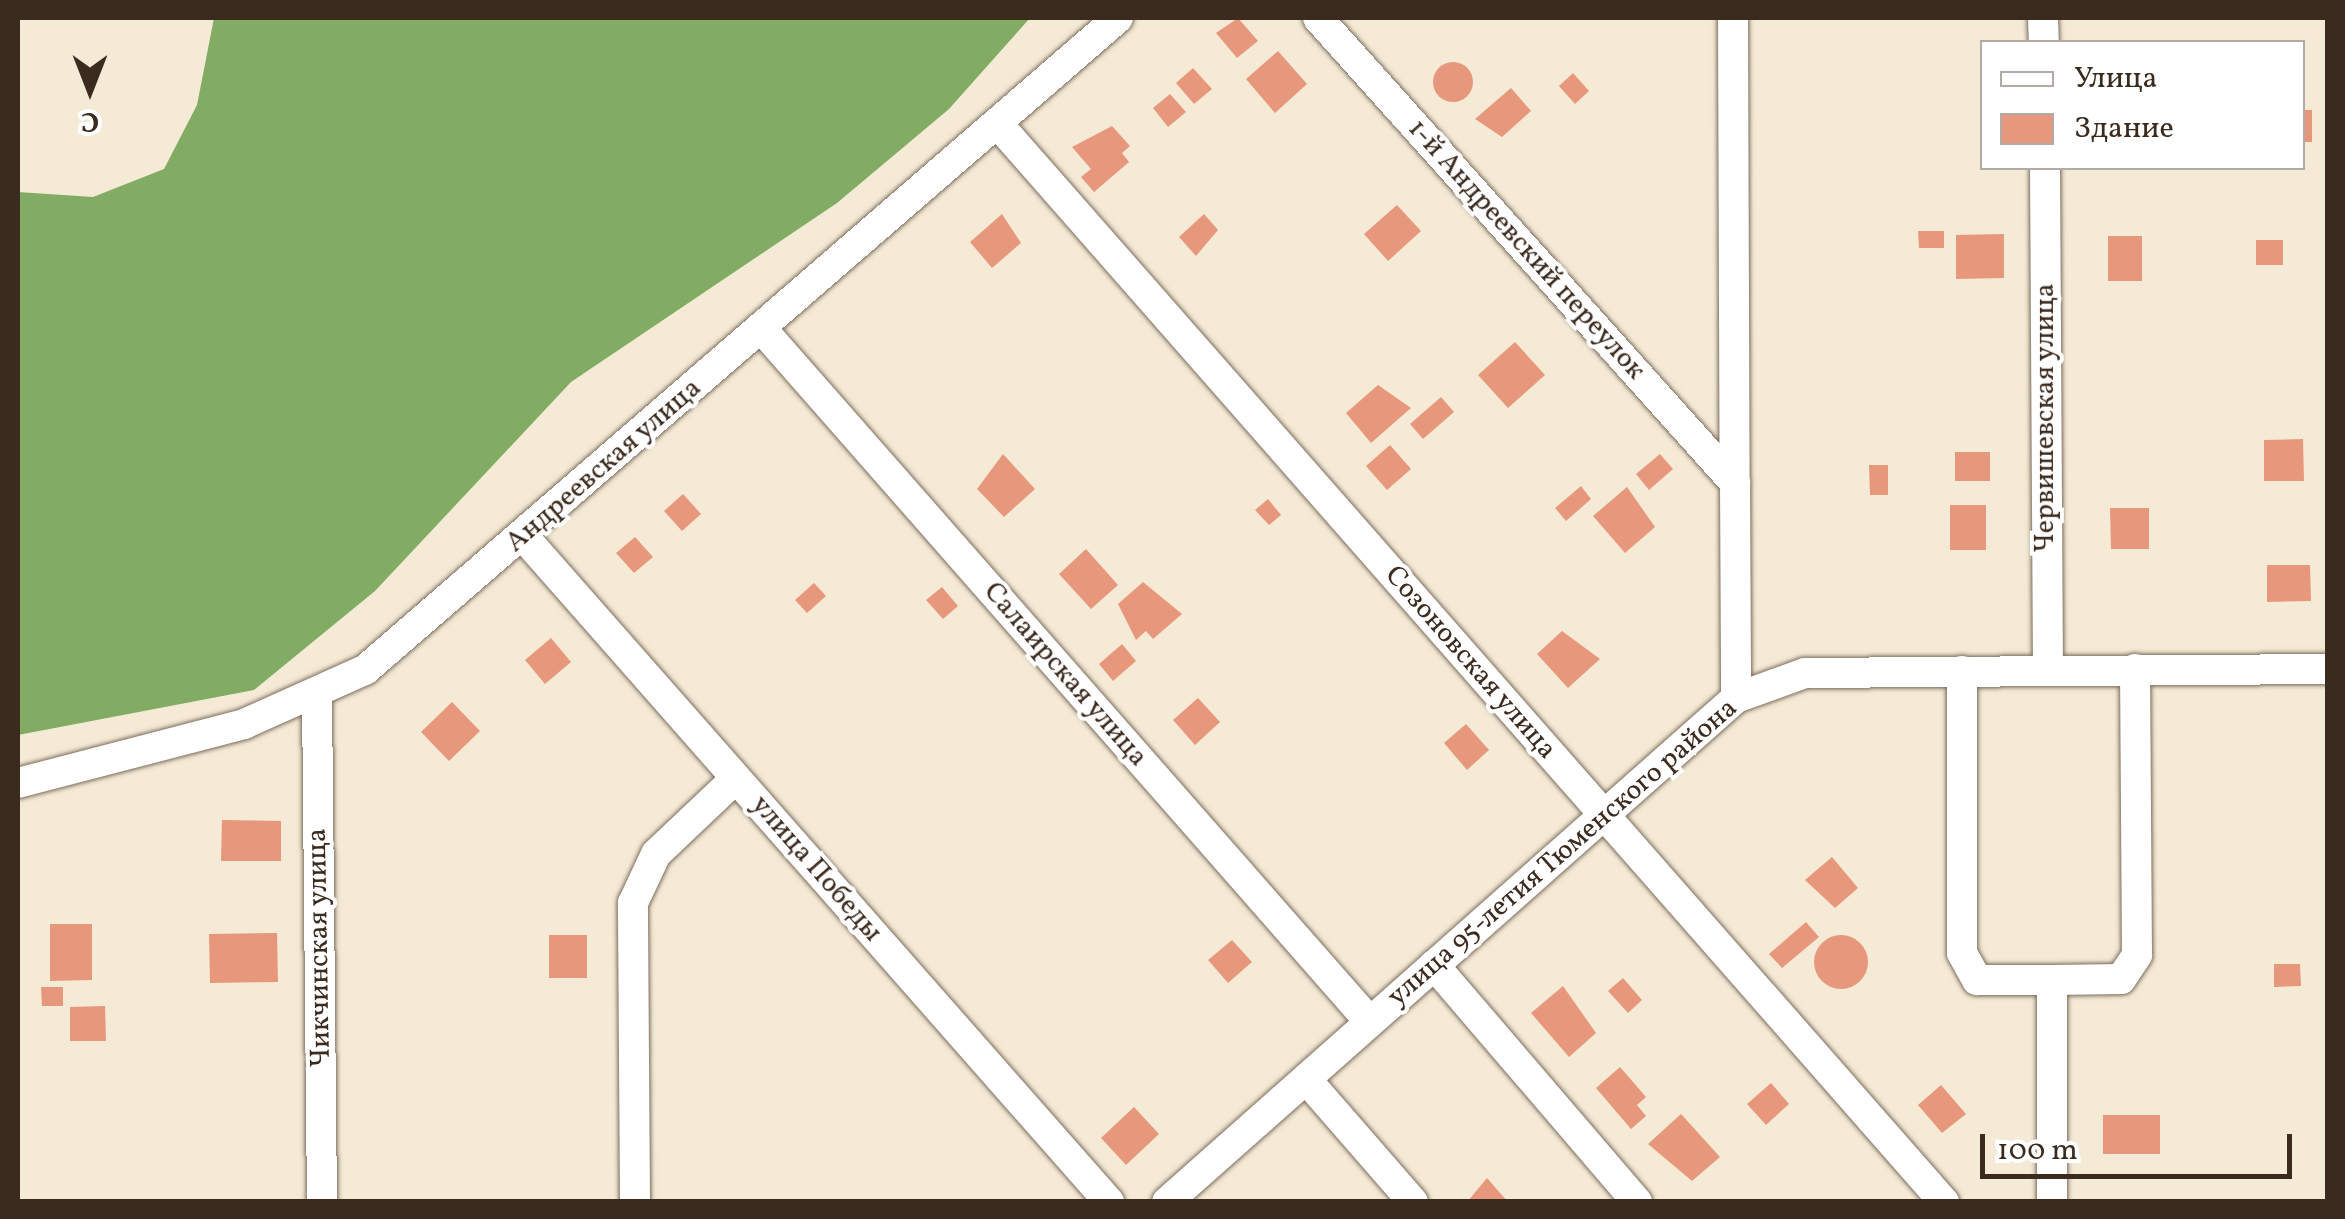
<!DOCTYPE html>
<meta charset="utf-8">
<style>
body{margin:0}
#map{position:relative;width:2345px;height:1219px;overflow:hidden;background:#f4ead5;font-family:Vollkorn,serif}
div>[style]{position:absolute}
.forest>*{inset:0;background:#82ac64}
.building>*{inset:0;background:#e7987c}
.round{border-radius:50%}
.roads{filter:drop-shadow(0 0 2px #7c6d5e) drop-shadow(0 0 2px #7c6d5e)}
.minor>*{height:30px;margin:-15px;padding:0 15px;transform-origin:15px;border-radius:15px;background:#fff}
span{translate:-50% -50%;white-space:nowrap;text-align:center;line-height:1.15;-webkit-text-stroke:8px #fff;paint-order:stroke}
.street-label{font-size:28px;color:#3b2a1e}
.frame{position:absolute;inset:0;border:20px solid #3b2a1e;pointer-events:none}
.legend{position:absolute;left:1980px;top:40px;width:325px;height:130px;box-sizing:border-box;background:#fff;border:2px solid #b1aaa5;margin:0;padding:12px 18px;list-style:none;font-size:30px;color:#3b2a1e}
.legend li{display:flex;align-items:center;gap:20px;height:50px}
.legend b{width:50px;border:2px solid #b1aaa5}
.north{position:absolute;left:40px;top:40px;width:100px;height:100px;-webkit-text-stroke:8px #fff;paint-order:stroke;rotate:180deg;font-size:28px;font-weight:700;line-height:40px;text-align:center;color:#3b2a1e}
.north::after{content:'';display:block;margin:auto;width:35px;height:45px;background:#3b2a1e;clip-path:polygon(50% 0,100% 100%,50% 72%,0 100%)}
.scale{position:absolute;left:1980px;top:1134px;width:312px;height:45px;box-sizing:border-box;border:5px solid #3b2a1e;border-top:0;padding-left:12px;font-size:30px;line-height:35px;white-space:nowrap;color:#3b2a1e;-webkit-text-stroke:8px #fff;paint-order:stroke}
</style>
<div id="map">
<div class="forest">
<div style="clip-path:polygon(214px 18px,1030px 18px,949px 109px,837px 203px,571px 382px,375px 591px,254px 690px,18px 735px,18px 192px,93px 197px,164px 169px,197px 105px)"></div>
</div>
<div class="building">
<div style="clip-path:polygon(1238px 18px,1258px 41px,1237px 58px,1216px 33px)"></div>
<div style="clip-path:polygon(1278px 51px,1307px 84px,1275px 113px,1246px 79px)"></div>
<div class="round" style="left:1433px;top:62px;width:40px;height:40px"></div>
<div style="clip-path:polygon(1193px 68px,1212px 89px,1194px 104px,1176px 83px)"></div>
<div style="clip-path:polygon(1573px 73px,1589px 91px,1575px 104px,1559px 86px)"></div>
<div style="clip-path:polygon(1511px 88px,1531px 111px,1502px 137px,1475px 119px)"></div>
<div style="clip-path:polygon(1170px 94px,1186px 112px,1168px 127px,1153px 108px)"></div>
<div style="clip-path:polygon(2302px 110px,2312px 110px,2312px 142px,2302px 142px)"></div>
<div style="clip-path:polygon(1112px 126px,1130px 146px,1122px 153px,1129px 162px,1094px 192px,1081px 177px,1091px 169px,1072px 147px)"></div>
<div style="clip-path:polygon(1397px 205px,1421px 231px,1388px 261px,1364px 234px)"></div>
<div style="clip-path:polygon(1002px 214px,1021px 243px,992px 268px,970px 242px)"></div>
<div style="clip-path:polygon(1204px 214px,1218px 230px,1196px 256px,1179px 237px)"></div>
<div style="clip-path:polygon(1918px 231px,1944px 231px,1944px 248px,1919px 248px)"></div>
<div style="clip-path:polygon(2004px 234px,2004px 278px,1956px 279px,1956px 235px)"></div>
<div style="clip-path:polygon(2108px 236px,2142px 236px,2142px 281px,2108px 281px)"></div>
<div style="clip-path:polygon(2256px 240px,2283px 240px,2283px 265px,2256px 265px)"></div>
<div style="clip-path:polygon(1515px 342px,1545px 375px,1508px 408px,1478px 375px)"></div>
<div style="clip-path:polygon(1378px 385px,1411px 408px,1371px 443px,1346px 413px)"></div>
<div style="clip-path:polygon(1441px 397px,1454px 412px,1423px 439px,1410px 424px)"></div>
<div style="clip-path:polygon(2303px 439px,2304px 481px,2264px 481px,2264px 440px)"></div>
<div style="clip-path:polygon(1390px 445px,1411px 469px,1387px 490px,1366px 466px)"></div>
<div style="clip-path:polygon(1955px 452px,1990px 452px,1990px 481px,1955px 481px)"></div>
<div style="clip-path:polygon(1003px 454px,1035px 489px,1004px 517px,977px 489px)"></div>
<div style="clip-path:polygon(1660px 454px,1673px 469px,1649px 490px,1636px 474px)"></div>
<div style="clip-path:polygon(1869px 465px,1888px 465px,1888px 495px,1870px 495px)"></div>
<div style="clip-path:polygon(1581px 486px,1591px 499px,1566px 521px,1555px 508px)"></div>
<div style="clip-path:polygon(1627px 487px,1655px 527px,1625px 553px,1593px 516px)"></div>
<div style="clip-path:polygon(683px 494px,701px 514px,682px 531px,664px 511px)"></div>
<div style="clip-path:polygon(1268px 499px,1281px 515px,1269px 525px,1255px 510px)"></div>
<div style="clip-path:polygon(1950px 505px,1986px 505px,1986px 550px,1950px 550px)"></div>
<div style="clip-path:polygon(2110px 508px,2149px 508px,2149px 549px,2111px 549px)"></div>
<div style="clip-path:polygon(635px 537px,653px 557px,634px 573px,616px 553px)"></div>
<div style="clip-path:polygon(1086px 549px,1118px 585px,1091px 609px,1059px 574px)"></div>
<div style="clip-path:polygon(2267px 565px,2310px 565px,2311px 601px,2267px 602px)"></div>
<div style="clip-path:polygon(1143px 582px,1182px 614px,1153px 639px,1146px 631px,1136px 640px,1118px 604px)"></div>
<div style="clip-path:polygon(814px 583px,826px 596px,807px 613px,795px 600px)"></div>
<div style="clip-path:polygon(942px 587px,958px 606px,943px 619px,926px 600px)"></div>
<div style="clip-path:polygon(1562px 631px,1600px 659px,1568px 688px,1537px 654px)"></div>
<div style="clip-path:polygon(551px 638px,571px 662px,545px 684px,525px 660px)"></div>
<div style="clip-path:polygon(1122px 644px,1136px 661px,1113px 681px,1099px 664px)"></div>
<div style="clip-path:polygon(1198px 698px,1220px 722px,1195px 745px,1173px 720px)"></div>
<div style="clip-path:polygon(452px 702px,480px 731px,449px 761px,421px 732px)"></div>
<div style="clip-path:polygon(1466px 724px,1489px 750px,1467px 770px,1444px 743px)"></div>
<div style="clip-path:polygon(222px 820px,281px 821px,281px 861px,221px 861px)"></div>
<div style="clip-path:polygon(1832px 857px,1858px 888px,1835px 908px,1805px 880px)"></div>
<div style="clip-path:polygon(1806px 922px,1819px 937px,1782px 968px,1769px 954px)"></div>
<div style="clip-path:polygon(50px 924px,92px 924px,92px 980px,50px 981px)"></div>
<div style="clip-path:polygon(277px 933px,278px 982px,210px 983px,209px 934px)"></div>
<div style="clip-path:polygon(549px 935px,587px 935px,587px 978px,549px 978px)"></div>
<div class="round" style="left:1814px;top:935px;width:54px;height:54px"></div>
<div style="clip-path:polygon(1232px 940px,1252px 962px,1228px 983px,1208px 960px)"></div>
<div style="clip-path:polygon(2274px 964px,2300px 964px,2301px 986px,2274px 987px)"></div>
<div style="clip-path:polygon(1623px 978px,1642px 1000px,1628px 1013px,1608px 991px)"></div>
<div style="clip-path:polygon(1563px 986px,1596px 1033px,1569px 1057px,1531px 1013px)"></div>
<div style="clip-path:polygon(41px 987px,63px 987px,63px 1006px,42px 1006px)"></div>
<div style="clip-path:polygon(105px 1006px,106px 1041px,70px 1041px,70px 1007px)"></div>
<div style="clip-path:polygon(1620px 1067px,1646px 1097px,1637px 1105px,1646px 1116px,1631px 1129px,1596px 1088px)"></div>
<div style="clip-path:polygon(1771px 1083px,1789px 1104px,1766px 1125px,1747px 1104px)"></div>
<div style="clip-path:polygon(1941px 1085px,1966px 1114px,1942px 1133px,1918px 1105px)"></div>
<div style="clip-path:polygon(1134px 1107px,1159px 1134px,1126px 1165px,1101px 1138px)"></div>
<div style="clip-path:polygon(1681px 1114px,1720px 1157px,1692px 1181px,1648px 1144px)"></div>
<div style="clip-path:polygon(2103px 1115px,2160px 1115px,2160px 1154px,2103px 1154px)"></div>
<div style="clip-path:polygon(1487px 1178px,1508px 1202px,1467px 1202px)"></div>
</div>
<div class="roads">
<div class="minor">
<div style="left:1318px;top:18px;width:625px;rotate:48.12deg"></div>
<div style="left:1735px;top:483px;width:215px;rotate:89.7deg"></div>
<div style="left:1733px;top:18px;width:465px;rotate:89.8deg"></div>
<div style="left:2043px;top:18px;width:24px;rotate:88deg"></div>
<div style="left:997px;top:123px;width:1436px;rotate:48.73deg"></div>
<div style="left:2045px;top:168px;width:501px;rotate:89.66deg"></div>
<div style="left:761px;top:328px;width:923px;rotate:48.73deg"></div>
<div style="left:524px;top:537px;width:886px;rotate:48.66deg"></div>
<div style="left:1962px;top:671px;width:282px;rotate:90deg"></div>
<div style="left:1962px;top:953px;width:31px;rotate:61deg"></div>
<div style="left:1977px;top:980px;width:75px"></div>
<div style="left:2052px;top:980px;width:222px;rotate:90deg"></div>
<div style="left:317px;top:694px;width:508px;rotate:89.44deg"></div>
<div style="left:18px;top:783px;width:234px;rotate:-14.6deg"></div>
<div style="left:244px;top:724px;width:133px;rotate:-24.1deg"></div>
<div style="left:365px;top:670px;width:996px;rotate:-40.89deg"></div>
<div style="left:1434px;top:965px;width:312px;rotate:49.4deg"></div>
<div style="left:2052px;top:980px;width:69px;rotate:-0.8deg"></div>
<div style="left:2121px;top:979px;width:29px;rotate:-56deg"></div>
<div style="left:2137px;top:955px;width:286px;rotate:-90.4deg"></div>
<div style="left:1306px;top:1079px;width:163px;rotate:49deg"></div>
<div style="left:635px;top:1202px;width:299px;rotate:-90.4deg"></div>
<div style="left:633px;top:903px;width:54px;rotate:-64.9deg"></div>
<div style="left:656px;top:854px;width:110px;rotate:-43.5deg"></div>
<div style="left:1167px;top:1202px;width:760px;rotate:-41.53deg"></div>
<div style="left:1736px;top:698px;width:73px;rotate:-19.9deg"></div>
<div style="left:1805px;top:673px;width:523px;rotate:-0.44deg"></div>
</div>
</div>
<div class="street-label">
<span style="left:1526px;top:250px;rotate:48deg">1-й Андреевский переулок</span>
<span style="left:2046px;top:418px;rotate:-90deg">Червишевская улица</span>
<span style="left:604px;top:466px;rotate:-41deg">Андреевская улица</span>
<span style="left:1470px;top:663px;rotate:49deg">Созоновская улица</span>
<span style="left:1065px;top:675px;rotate:49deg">Салаирская улица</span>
<span style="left:1563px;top:853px;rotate:-41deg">улица 95-летия Тюменского района</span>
<span style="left:816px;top:869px;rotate:49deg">улица Победы</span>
<span style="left:320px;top:948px;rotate:-91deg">Чикчинская улица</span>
</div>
<div class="frame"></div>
<ul class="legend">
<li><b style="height:12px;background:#fff"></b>Улица</li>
<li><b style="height:28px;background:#e7987c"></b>Здание</li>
</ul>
<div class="north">С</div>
<div class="scale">100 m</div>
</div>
